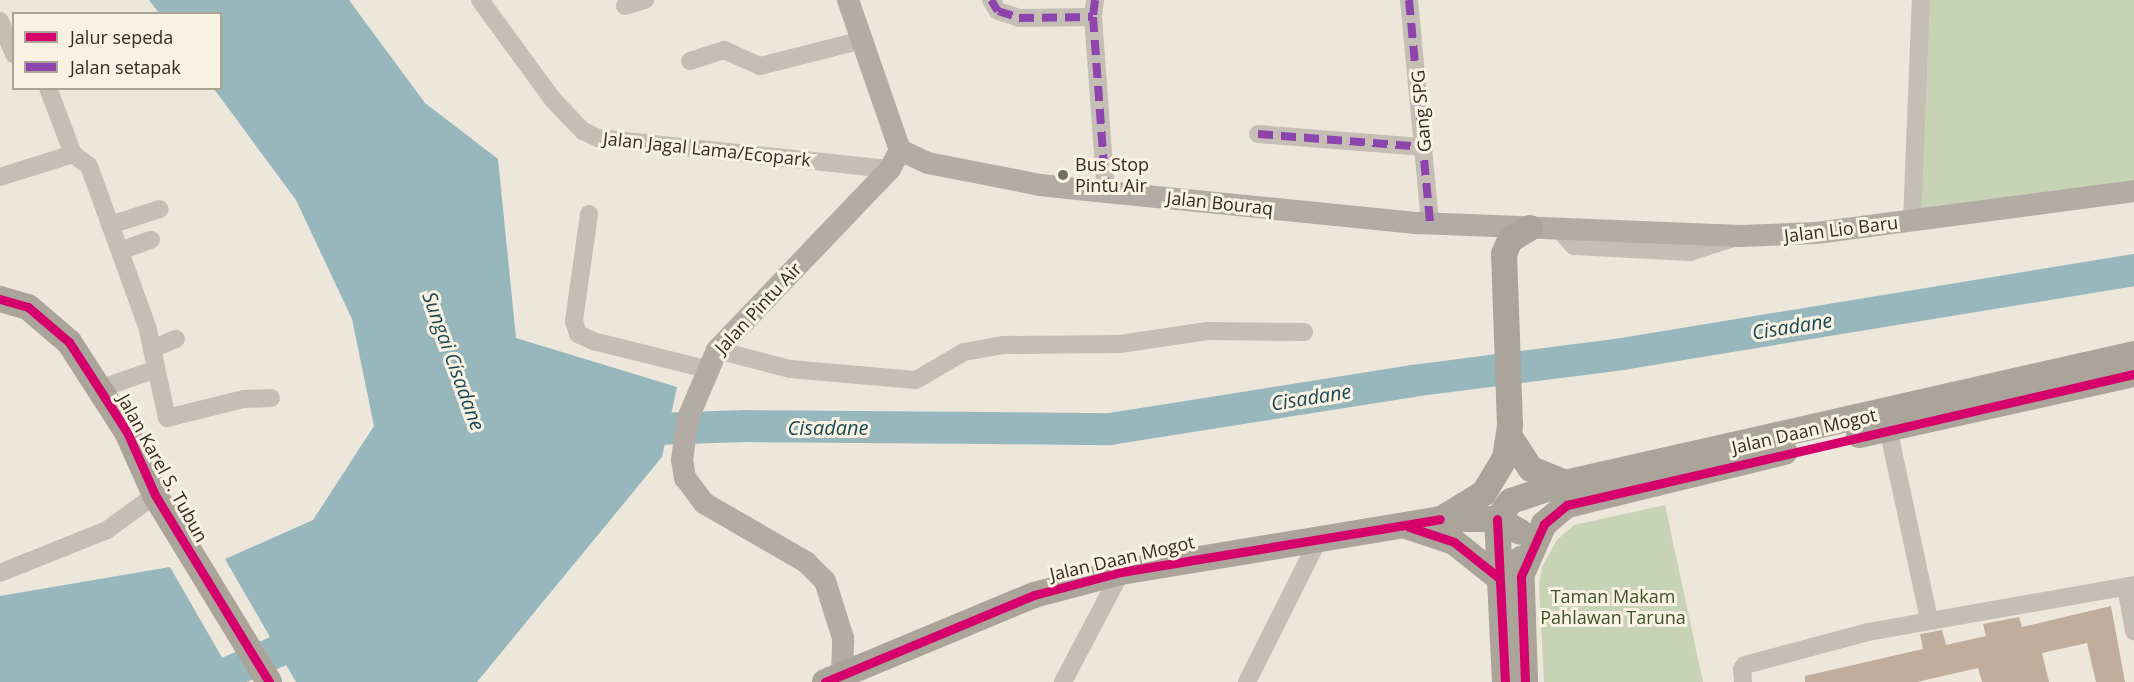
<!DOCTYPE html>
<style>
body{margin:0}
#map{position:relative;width:2134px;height:682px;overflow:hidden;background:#ece6db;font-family:"Open Sans",sans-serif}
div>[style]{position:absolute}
.green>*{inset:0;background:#c8d2b4}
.water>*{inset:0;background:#97b7bd}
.river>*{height:32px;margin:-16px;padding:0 16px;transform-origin:16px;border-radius:16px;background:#97b7bd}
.building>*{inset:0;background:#c0ad9c}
.minor>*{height:18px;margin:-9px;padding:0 9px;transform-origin:9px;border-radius:9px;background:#c4beb5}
.major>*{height:22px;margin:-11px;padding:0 11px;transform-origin:11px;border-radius:11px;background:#b2aca4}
.highway>*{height:26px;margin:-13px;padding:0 13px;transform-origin:13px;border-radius:13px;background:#aaa49b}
.quiet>*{height:8px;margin-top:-4px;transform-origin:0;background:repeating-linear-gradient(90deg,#8e44ad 0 15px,transparent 0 23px)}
.cycleway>*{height:9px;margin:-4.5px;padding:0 4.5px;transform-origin:4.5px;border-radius:4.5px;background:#d6006c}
.dots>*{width:16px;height:16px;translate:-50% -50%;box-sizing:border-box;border:3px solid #f9f2e2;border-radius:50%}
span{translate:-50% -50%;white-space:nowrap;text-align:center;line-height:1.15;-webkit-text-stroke:6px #f9f2e2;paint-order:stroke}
.street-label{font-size:18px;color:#342c24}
.poi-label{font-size:18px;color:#342c24}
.left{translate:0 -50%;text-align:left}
.park-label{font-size:18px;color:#3c5327}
.water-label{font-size:20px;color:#194856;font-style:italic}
.legend{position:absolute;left:12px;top:12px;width:210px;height:78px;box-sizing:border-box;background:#f9f2e2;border:2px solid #aaa396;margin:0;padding:8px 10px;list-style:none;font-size:18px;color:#342c24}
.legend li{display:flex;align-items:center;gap:12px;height:30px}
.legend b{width:30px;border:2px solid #aaa396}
</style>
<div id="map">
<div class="green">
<div style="clip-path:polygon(1929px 0,2134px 0,2134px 183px,1920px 223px)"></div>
<div style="clip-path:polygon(1665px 505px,1703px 682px,1544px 682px,1539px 585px,1542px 567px,1557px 540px,1574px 525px)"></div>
</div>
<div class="water">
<div style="clip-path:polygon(149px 0,349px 0,425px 103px,498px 159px,516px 338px,677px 387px,662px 457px,477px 682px,296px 682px,225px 559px,313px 520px,374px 426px,352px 319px,296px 200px,214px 89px,220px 88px,220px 14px,159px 13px)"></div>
<div style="clip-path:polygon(170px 567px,236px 682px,0 682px,0 596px)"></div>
</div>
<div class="river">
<div style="left:627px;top:430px;width:119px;rotate:-1.9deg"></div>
<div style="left:746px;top:426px;width:364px;rotate:0.5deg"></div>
<div style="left:1110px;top:429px;width:306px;rotate:-9deg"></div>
<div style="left:1412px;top:381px;width:212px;rotate:-7.3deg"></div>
<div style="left:1622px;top:354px;width:519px;rotate:-9.32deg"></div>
<div style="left:206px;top:682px;width:122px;rotate:-23.2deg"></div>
</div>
<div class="building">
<div style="clip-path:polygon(2111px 606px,2125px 682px,2096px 682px,2087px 643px,2042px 653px,2049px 682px,1982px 682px,1978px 668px,1917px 682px,1805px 682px,1805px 676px,1923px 649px,1920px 634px,1942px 630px,1946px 645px,1986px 636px,1983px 624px,2019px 617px,2022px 627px)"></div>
</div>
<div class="minor">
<div style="left:480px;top:0;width:125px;rotate:53.8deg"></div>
<div style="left:554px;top:101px;width:42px;rotate:46deg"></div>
<div style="left:583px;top:131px;width:17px;rotate:25deg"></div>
<div style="left:598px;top:138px;width:294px;rotate:6.1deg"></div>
<div style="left:991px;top:0;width:13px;rotate:58deg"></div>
<div style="left:998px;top:11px;width:22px;rotate:18deg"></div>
<div style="left:1019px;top:18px;width:74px;rotate:-0.8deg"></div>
<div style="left:1095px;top:0;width:17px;rotate:97deg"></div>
<div style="left:1093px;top:17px;width:175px;rotate:85.8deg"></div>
<div style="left:1409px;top:0;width:224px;rotate:84.6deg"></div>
<div style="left:625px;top:6px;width:21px;rotate:-17deg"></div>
<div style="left:0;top:21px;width:36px;rotate:67deg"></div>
<div style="left:690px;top:61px;width:36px;rotate:-18deg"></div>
<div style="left:724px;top:50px;width:39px;rotate:24deg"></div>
<div style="left:760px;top:66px;width:106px;rotate:-14.2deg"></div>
<div style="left:48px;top:88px;width:71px;rotate:69.3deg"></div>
<div style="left:73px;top:154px;width:20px;rotate:37deg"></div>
<div style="left:89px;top:166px;width:170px;rotate:70.1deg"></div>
<div style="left:147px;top:326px;width:94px;rotate:77.7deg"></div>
<div style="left:167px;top:418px;width:79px;rotate:-13.9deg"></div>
<div style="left:244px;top:399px;width:27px;rotate:-2deg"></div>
<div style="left:1258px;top:134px;width:167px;rotate:4.5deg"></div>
<div style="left:0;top:177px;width:77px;rotate:-17.5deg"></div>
<div style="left:589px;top:214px;width:108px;rotate:98deg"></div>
<div style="left:574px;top:321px;width:14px;rotate:73deg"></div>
<div style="left:578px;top:334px;width:17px;rotate:25deg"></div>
<div style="left:593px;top:341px;width:116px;rotate:13.9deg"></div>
<div style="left:1912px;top:220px;width:220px;rotate:-87.7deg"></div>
<div style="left:110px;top:225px;width:52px;rotate:-17.7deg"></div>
<div style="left:1559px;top:229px;width:23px;rotate:49deg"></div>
<div style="left:1574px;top:246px;width:116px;rotate:3deg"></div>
<div style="left:1690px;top:252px;width:45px;rotate:-18deg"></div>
<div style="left:120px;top:251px;width:33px;rotate:-20deg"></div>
<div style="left:152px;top:349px;width:26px;rotate:-23deg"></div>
<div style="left:717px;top:350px;width:75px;rotate:14.6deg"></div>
<div style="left:790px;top:369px;width:126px;rotate:5deg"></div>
<div style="left:916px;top:380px;width:56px;rotate:-30.3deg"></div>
<div style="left:964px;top:352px;width:39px;rotate:-10deg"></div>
<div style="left:1002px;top:345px;width:118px;rotate:-0.5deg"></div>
<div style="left:1120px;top:344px;width:88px;rotate:-8.5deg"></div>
<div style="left:1207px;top:331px;width:97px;rotate:0.6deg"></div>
<div style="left:99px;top:389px;width:60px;rotate:-19.3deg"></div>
<div style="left:1888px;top:428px;width:196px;rotate:77.9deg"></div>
<div style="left:0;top:573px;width:115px;rotate:-21.9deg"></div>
<div style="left:107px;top:530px;width:59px;rotate:-36.1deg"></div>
<div style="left:2126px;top:587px;width:45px;rotate:79.7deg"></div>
<div style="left:1063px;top:682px;width:124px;rotate:-62.2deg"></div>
<div style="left:1247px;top:682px;width:163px;rotate:-63.4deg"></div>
<div style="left:1743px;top:682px;width:13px;rotate:-94deg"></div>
<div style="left:1742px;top:669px;width:5px;rotate:-53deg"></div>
<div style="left:1745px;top:665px;width:127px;rotate:-15deg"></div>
<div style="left:1868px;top:632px;width:270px;rotate:-10deg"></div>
</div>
<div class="major">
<div style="left:848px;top:0;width:159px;rotate:70.9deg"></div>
<div style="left:900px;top:150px;width:31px;rotate:25deg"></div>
<div style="left:928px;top:163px;width:114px;rotate:11.1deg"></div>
<div style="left:1040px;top:185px;width:66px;rotate:6.1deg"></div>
<div style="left:1106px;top:192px;width:314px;rotate:5.7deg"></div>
<div style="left:1418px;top:223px;width:323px;rotate:2.3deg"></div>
<div style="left:1741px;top:236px;width:75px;rotate:-2.3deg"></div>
<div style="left:1816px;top:233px;width:321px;rotate:-7.5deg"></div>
<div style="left:842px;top:674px;width:36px;rotate:-88deg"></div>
<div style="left:843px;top:638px;width:60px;rotate:-107.5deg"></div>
<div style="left:825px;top:581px;width:27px;rotate:-135deg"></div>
<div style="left:806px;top:562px;width:118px;rotate:-150deg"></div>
<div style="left:704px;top:503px;width:31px;rotate:-127deg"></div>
<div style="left:685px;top:478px;width:18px;rotate:-99deg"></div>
<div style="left:682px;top:460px;width:42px;rotate:-81.9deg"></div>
<div style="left:688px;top:418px;width:74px;rotate:-66.9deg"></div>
<div style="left:717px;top:350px;width:250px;rotate:-46.3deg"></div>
<div style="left:890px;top:169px;width:21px;rotate:-62deg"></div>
</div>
<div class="highway">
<div style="left:0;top:299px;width:29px;rotate:16deg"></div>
<div style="left:28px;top:307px;width:54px;rotate:40.5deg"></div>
<div style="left:69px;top:342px;width:107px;rotate:57.2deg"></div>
<div style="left:127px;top:432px;width:69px;rotate:66deg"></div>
<div style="left:155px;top:495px;width:219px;rotate:58.6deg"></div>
<div style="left:1859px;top:435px;width:282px;rotate:-12.5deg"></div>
<div style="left:1510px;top:437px;width:38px;rotate:57deg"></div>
<div style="left:1531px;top:469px;width:37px;rotate:22deg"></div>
<div style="left:1446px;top:516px;width:44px;rotate:-31.2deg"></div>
<div style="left:1484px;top:493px;width:41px;rotate:-59deg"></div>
<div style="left:1505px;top:458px;width:33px;rotate:-81deg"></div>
<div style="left:1510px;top:425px;width:171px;rotate:-92deg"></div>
<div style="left:1504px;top:254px;width:15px;rotate:-67deg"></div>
<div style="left:1510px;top:240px;width:23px;rotate:-31deg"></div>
<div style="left:1409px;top:527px;width:47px;rotate:18.4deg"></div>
<div style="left:1454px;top:542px;width:56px;rotate:38.5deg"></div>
<div style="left:1521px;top:559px;width:123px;rotate:88.1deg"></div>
<div style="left:1521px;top:576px;width:57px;rotate:-66.1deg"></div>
<div style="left:1544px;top:524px;width:30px;rotate:-40deg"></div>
<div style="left:1567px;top:505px;width:224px;rotate:-13.7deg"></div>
<div style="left:825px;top:682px;width:226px;rotate:-22.6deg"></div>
<div style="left:1034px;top:595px;width:90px;rotate:-14.8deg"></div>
<div style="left:1121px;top:572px;width:323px;rotate:-9.4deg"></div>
<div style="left:1440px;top:519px;width:57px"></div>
<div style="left:1497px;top:519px;width:26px;rotate:29deg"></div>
<div style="left:1505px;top:682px;width:163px;rotate:-92.8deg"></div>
<div style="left:1497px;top:519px;width:23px;rotate:-52deg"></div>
<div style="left:1511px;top:501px;width:57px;rotate:-18.4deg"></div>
<div style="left:1565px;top:483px;width:583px;rotate:-12.77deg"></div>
</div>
<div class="quiet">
<div style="left:991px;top:0;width:13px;rotate:58deg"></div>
<div style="left:998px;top:11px;width:22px;rotate:18deg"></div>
<div style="left:1019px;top:18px;width:74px;rotate:-0.8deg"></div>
<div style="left:1095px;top:0;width:17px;rotate:97deg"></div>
<div style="left:1093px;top:17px;width:175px;rotate:85.8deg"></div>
<div style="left:1409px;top:0;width:224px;rotate:84.6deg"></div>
<div style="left:1258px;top:134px;width:167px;rotate:4.5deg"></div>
</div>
<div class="cycleway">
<div style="left:0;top:299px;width:29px;rotate:16deg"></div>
<div style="left:28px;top:307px;width:54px;rotate:40.5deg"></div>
<div style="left:69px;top:342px;width:107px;rotate:57.2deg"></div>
<div style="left:127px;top:432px;width:69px;rotate:66deg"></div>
<div style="left:155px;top:495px;width:219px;rotate:58.6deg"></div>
<div style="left:1497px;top:519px;width:163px;rotate:87.2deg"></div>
<div style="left:1409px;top:527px;width:47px;rotate:18.4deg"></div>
<div style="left:1454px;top:542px;width:56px;rotate:38.5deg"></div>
<div style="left:825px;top:682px;width:226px;rotate:-22.6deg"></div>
<div style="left:1034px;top:595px;width:90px;rotate:-14.8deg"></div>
<div style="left:1121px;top:572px;width:323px;rotate:-9.4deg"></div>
<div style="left:1525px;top:682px;width:106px;rotate:-92.2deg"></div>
<div style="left:1521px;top:576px;width:57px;rotate:-66.1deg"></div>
<div style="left:1544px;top:524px;width:30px;rotate:-40deg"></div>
<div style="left:1567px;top:505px;width:582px;rotate:-13.01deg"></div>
</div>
<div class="dots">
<div style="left:1063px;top:175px;background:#746d64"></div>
</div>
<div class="street-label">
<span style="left:1421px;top:111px;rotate:-95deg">Gang SPG</span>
<span style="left:707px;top:149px;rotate:6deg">Jalan Jagal Lama/Ecopark</span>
<span style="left:1220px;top:203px;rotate:6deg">Jalan Bouraq</span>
<span style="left:1841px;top:229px;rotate:-7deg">Jalan Lio Baru</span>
<span style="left:758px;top:308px;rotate:-47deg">Jalan Pintu Air</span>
<span style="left:1804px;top:431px;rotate:-13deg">Jalan Daan Mogot</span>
<span style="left:163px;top:468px;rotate:61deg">Jalan Karel S. Tubun</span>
<span style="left:1122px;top:558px;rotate:-13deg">Jalan Daan Mogot</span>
</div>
<div class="poi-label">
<span class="left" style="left:1075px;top:175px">Bus Stop<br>Pintu Air</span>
</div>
<div class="park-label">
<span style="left:1613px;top:607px">Taman Makam<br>Pahlawan Taruna</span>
</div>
<div class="water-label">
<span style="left:1792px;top:326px;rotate:-9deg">Cisadane</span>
<span style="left:454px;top:361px;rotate:70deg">Sungai Cisadane</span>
<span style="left:1311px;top:397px;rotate:-9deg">Cisadane</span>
<span style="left:828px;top:427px">Cisadane</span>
</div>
<ul class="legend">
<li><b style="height:8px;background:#d6006c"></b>Jalur sepeda</li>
<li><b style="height:8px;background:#8e44ad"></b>Jalan setapak</li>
</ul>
</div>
